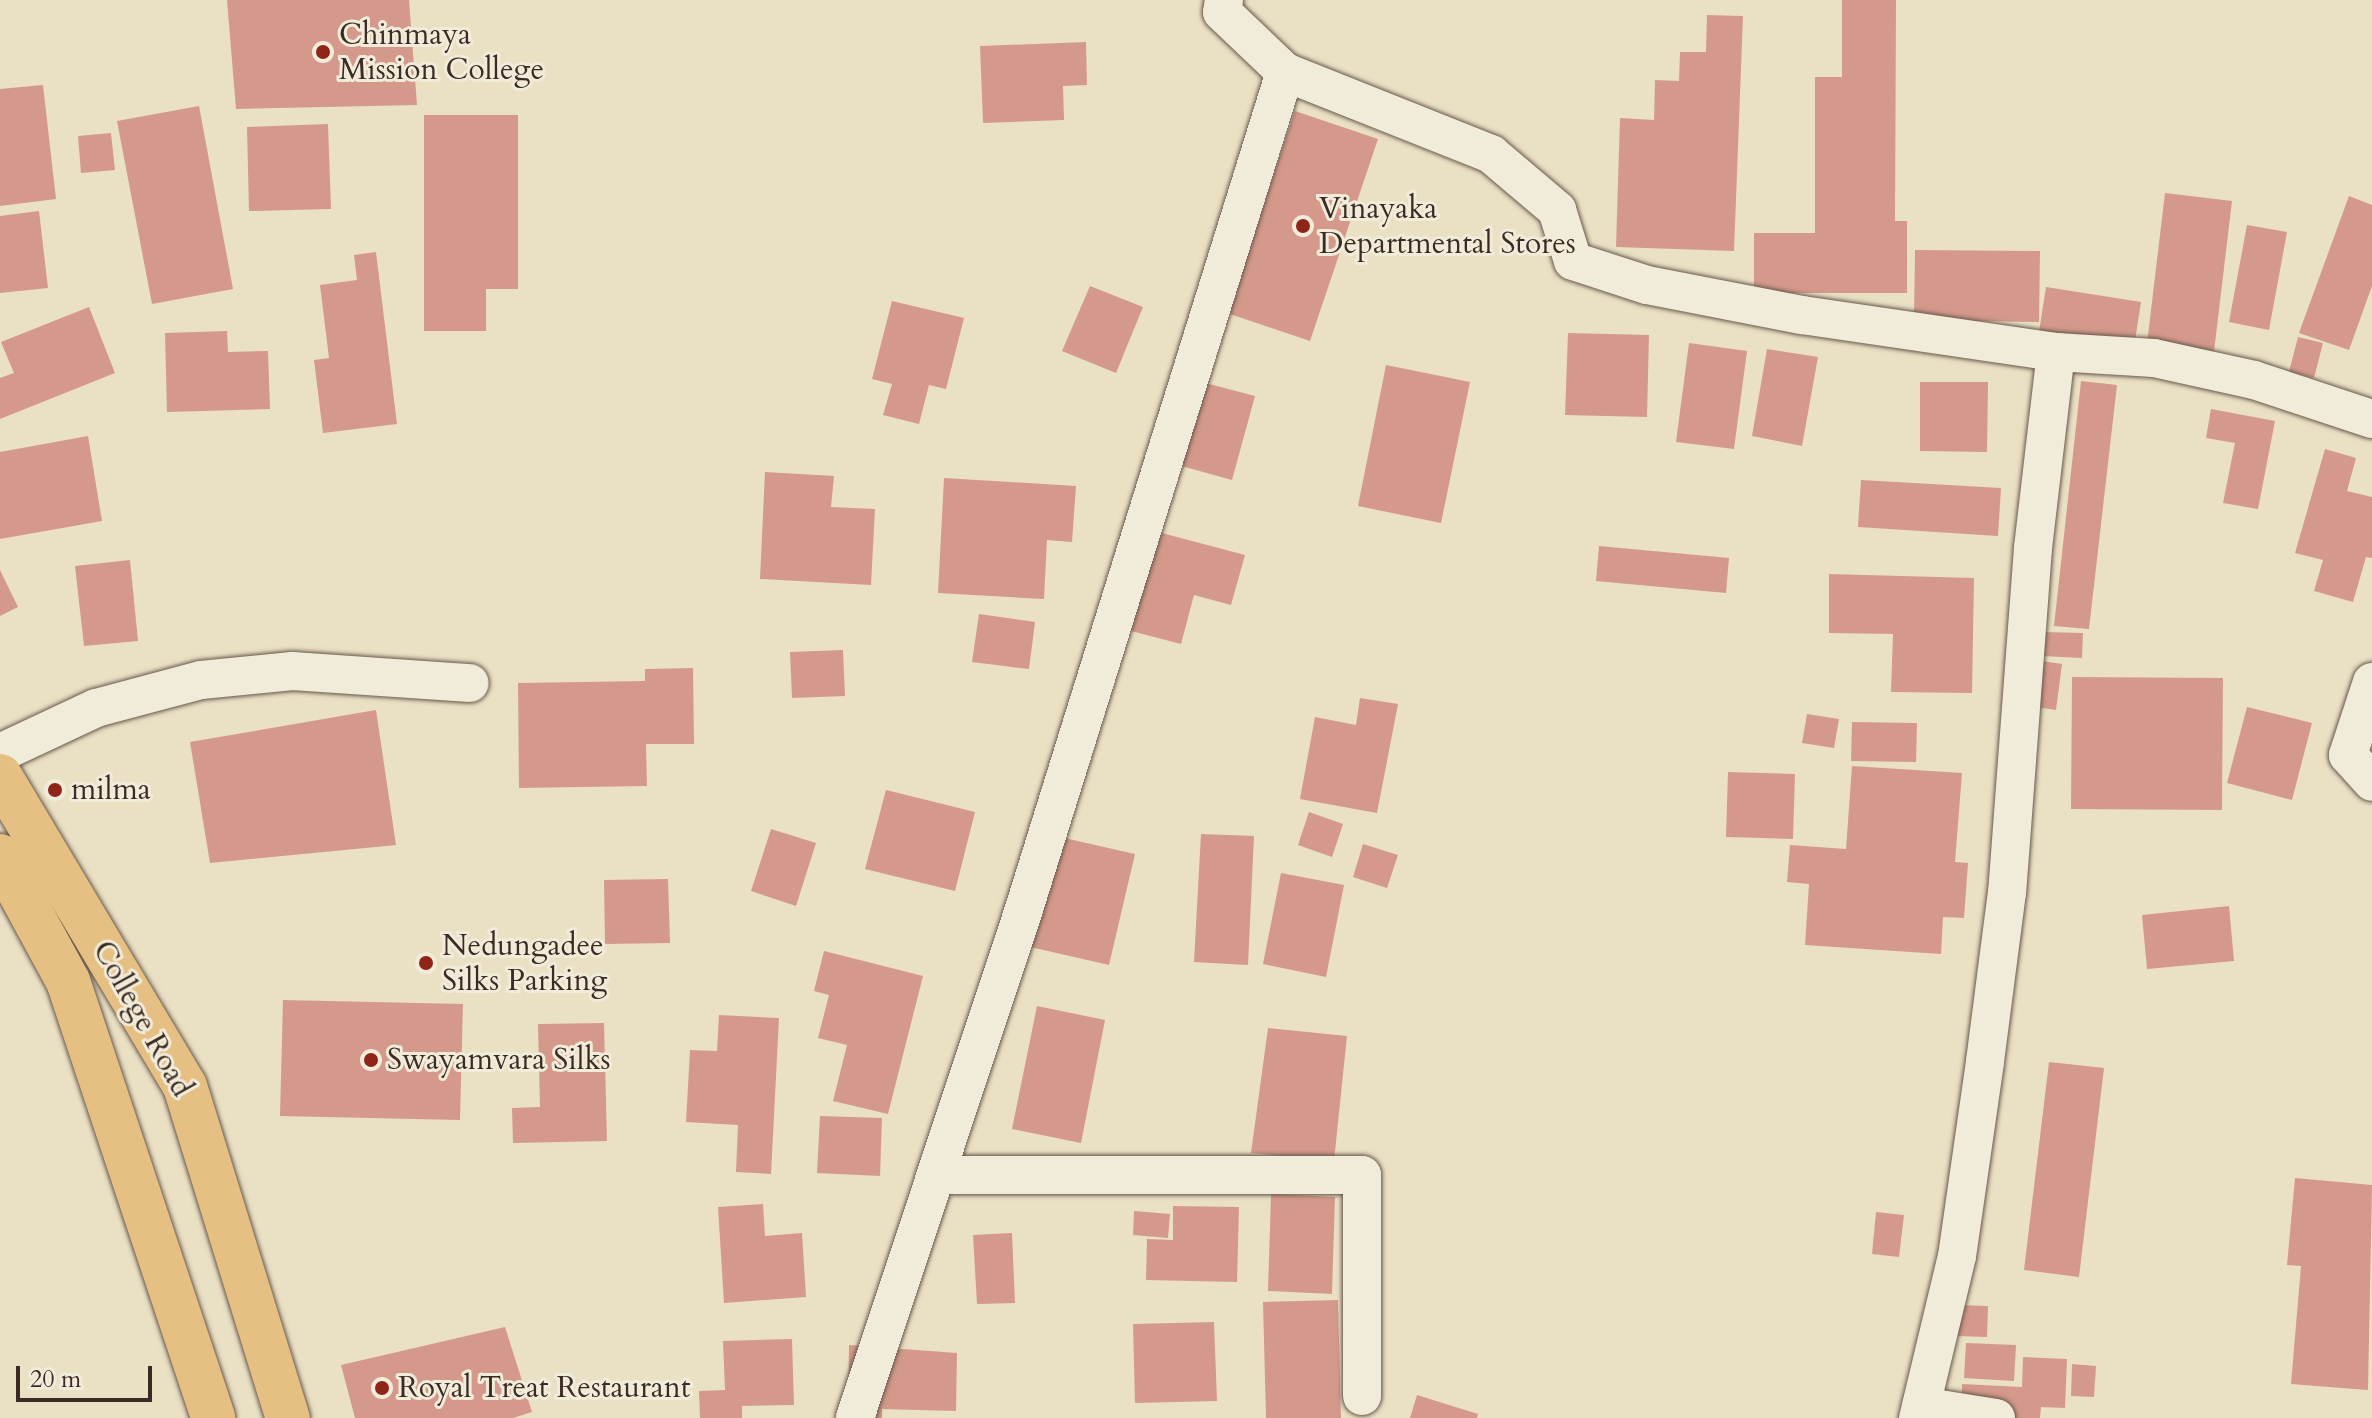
<!DOCTYPE html>
<style>
body{margin:0}
#map{position:relative;width:2372px;height:1418px;overflow:hidden;background:#eae0c4;font-family:Cardo,serif}
div>[style]{position:absolute}
.building>*{inset:0;background:#d4998b}
.roads{filter:drop-shadow(0 0 2px #68584c) drop-shadow(0 0 2px #68584c)}
.street>*{height:38px;margin:-19px;padding:0 19px;transform-origin:19px;border-radius:19px;background:#f1ebd9}
.primary>*{height:44px;margin:-22px;padding:0 22px;transform-origin:22px;border-radius:22px;background:#e5c082}
.dots>*{width:22px;height:22px;translate:-50% -50%;box-sizing:border-box;border:4px solid #f1ebd9;border-radius:50%}
span{translate:-50% -50%;white-space:nowrap;text-align:center;line-height:1.15;-webkit-text-stroke:6px #f1ebd9;paint-order:stroke}
.poi-label{font-size:30px;color:#3c2b24}
.left{translate:0 -50%;text-align:left}
.street-label{font-size:30px;color:#3c2b24}
.scale{position:absolute;left:16px;top:1366px;width:136px;height:36px;box-sizing:border-box;border:4px solid #3c2b24;border-top:0;padding-left:10px;font-size:24px;line-height:28px;white-space:nowrap;color:#3c2b24;-webkit-text-stroke:6px #f1ebd9;paint-order:stroke}
</style>
<div id="map">
<div class="building">
<div style="clip-path:polygon(227px 0,409px 0,417px 105px,236px 109px)"></div>
<div style="clip-path:polygon(1842px 0,1896px 0,1895px 221px,1907px 221px,1907px 293px,1754px 293px,1754px 233px,1815px 233px,1815px 77px,1842px 77px)"></div>
<div style="clip-path:polygon(1707px 15px,1743px 16px,1734px 251px,1616px 247px,1620px 118px,1654px 120px,1655px 80px,1679px 81px,1680px 52px,1706px 52px)"></div>
<div style="clip-path:polygon(1086px 42px,1087px 85px,1063px 86px,1064px 120px,983px 123px,980px 46px)"></div>
<div style="clip-path:polygon(43px 85px,56px 199px,0 206px,0 89px)"></div>
<div style="clip-path:polygon(199px 106px,233px 289px,152px 304px,117px 121px)"></div>
<div style="clip-path:polygon(1295px 111px,1378px 139px,1310px 341px,1227px 313px)"></div>
<div style="clip-path:polygon(424px 115px,518px 115px,518px 289px,486px 289px,486px 331px,424px 331px)"></div>
<div style="clip-path:polygon(328px 124px,331px 209px,249px 211px,247px 127px)"></div>
<div style="clip-path:polygon(111px 133px,115px 170px,81px 173px,78px 136px)"></div>
<div style="clip-path:polygon(2165px 193px,2232px 201px,2213px 360px,2146px 352px)"></div>
<div style="clip-path:polygon(2349px 196px,2372px 205px,2372px 286px,2349px 350px,2299px 333px)"></div>
<div style="clip-path:polygon(39px 211px,48px 288px,0 293px,0 216px)"></div>
<div style="clip-path:polygon(2247px 225px,2287px 232px,2269px 330px,2229px 322px)"></div>
<div style="clip-path:polygon(1915px 250px,2040px 251px,2039px 322px,1914px 320px)"></div>
<div style="clip-path:polygon(376px 252px,397px 424px,323px 433px,314px 360px,329px 358px,320px 285px,357px 280px,354px 255px)"></div>
<div style="clip-path:polygon(1090px 286px,1143px 307px,1116px 373px,1062px 351px)"></div>
<div style="clip-path:polygon(2046px 287px,2141px 302px,2134px 347px,2039px 332px)"></div>
<div style="clip-path:polygon(892px 301px,964px 318px,946px 389px,929px 385px,919px 424px,883px 415px,892px 384px,872px 379px)"></div>
<div style="clip-path:polygon(89px 307px,115px 373px,0 419px,0 378px,14px 373px,1px 342px)"></div>
<div style="clip-path:polygon(227px 331px,228px 352px,268px 351px,270px 409px,167px 412px,165px 333px)"></div>
<div style="clip-path:polygon(1568px 333px,1649px 335px,1647px 417px,1565px 415px)"></div>
<div style="clip-path:polygon(2298px 337px,2323px 343px,2314px 378px,2289px 372px)"></div>
<div style="clip-path:polygon(1689px 343px,1747px 351px,1734px 449px,1676px 442px)"></div>
<div style="clip-path:polygon(1767px 349px,1818px 357px,1802px 446px,1752px 436px)"></div>
<div style="clip-path:polygon(1386px 365px,1470px 382px,1441px 523px,1358px 506px)"></div>
<div style="clip-path:polygon(1190px 379px,1255px 396px,1232px 480px,1167px 462px)"></div>
<div style="clip-path:polygon(2081px 381px,2117px 385px,2089px 629px,2054px 626px)"></div>
<div style="clip-path:polygon(1920px 382px,1988px 382px,1987px 452px,1920px 451px)"></div>
<div style="clip-path:polygon(2211px 409px,2275px 421px,2258px 509px,2223px 503px,2235px 443px,2206px 438px)"></div>
<div style="clip-path:polygon(88px 436px,102px 521px,0 539px,0 452px)"></div>
<div style="clip-path:polygon(2325px 449px,2356px 458px,2347px 491px,2372px 497px,2372px 558px,2366px 557px,2353px 602px,2314px 591px,2323px 560px,2295px 553px)"></div>
<div style="clip-path:polygon(765px 472px,834px 476px,831px 507px,875px 509px,871px 585px,760px 579px)"></div>
<div style="clip-path:polygon(944px 478px,1076px 486px,1072px 542px,1047px 540px,1044px 599px,938px 593px)"></div>
<div style="clip-path:polygon(1861px 480px,2001px 488px,1998px 536px,1858px 527px)"></div>
<div style="clip-path:polygon(1158px 532px,1245px 555px,1231px 605px,1194px 595px,1181px 644px,1131px 631px)"></div>
<div style="clip-path:polygon(1599px 546px,1729px 558px,1726px 593px,1596px 581px)"></div>
<div style="clip-path:polygon(130px 560px,138px 641px,84px 646px,75px 566px)"></div>
<div style="clip-path:polygon(0 570px,18px 607px,0 616px)"></div>
<div style="clip-path:polygon(1829px 574px,1974px 578px,1972px 693px,1891px 692px,1893px 634px,1829px 633px)"></div>
<div style="clip-path:polygon(979px 614px,1035px 622px,1029px 669px,972px 662px)"></div>
<div style="clip-path:polygon(2043px 632px,2083px 633px,2082px 658px,2042px 656px)"></div>
<div style="clip-path:polygon(843px 650px,845px 696px,792px 698px,790px 652px)"></div>
<div style="clip-path:polygon(2035px 660px,2062px 664px,2056px 710px,2028px 706px)"></div>
<div style="clip-path:polygon(693px 668px,694px 744px,646px 744px,647px 786px,519px 788px,518px 683px,645px 681px,645px 669px)"></div>
<div style="clip-path:polygon(2072px 677px,2223px 678px,2222px 810px,2071px 809px)"></div>
<div style="clip-path:polygon(1360px 698px,1398px 704px,1377px 813px,1300px 799px,1315px 717px,1356px 725px)"></div>
<div style="clip-path:polygon(2247px 707px,2312px 723px,2292px 800px,2227px 783px)"></div>
<div style="clip-path:polygon(376px 710px,396px 845px,210px 863px,190px 742px)"></div>
<div style="clip-path:polygon(1807px 714px,1839px 719px,1834px 748px,1802px 743px)"></div>
<div style="clip-path:polygon(1852px 722px,1917px 723px,1916px 762px,1851px 761px)"></div>
<div style="clip-path:polygon(1852px 766px,1962px 773px,1955px 862px,1968px 863px,1964px 918px,1943px 917px,1941px 954px,1805px 945px,1809px 884px,1787px 882px,1790px 845px,1846px 849px)"></div>
<div style="clip-path:polygon(1728px 772px,1795px 774px,1793px 839px,1726px 837px)"></div>
<div style="clip-path:polygon(886px 790px,975px 812px,955px 891px,865px 869px)"></div>
<div style="clip-path:polygon(1309px 812px,1343px 824px,1332px 857px,1298px 845px)"></div>
<div style="clip-path:polygon(771px 829px,816px 843px,796px 906px,751px 891px)"></div>
<div style="clip-path:polygon(1201px 834px,1254px 836px,1248px 965px,1194px 962px)"></div>
<div style="clip-path:polygon(1051px 835px,1135px 854px,1109px 965px,1026px 946px)"></div>
<div style="clip-path:polygon(1363px 844px,1398px 855px,1387px 888px,1353px 877px)"></div>
<div style="clip-path:polygon(1281px 873px,1344px 885px,1326px 977px,1263px 964px)"></div>
<div style="clip-path:polygon(668px 879px,670px 943px,605px 944px,604px 880px)"></div>
<div style="clip-path:polygon(2229px 906px,2234px 961px,2147px 969px,2142px 915px)"></div>
<div style="clip-path:polygon(824px 951px,923px 976px,888px 1114px,833px 1101px,847px 1045px,818px 1038px,829px 995px,814px 991px)"></div>
<div style="clip-path:polygon(283px 1000px,463px 1004px,460px 1120px,280px 1116px)"></div>
<div style="clip-path:polygon(1037px 1006px,1105px 1020px,1081px 1143px,1012px 1129px)"></div>
<div style="clip-path:polygon(719px 1015px,779px 1018px,771px 1174px,736px 1172px,738px 1125px,686px 1122px,690px 1050px,717px 1051px)"></div>
<div style="clip-path:polygon(604px 1023px,607px 1141px,513px 1143px,512px 1108px,540px 1107px,538px 1024px)"></div>
<div style="clip-path:polygon(1268px 1028px,1347px 1036px,1334px 1161px,1251px 1153px)"></div>
<div style="clip-path:polygon(2049px 1062px,2104px 1068px,2079px 1277px,2024px 1270px)"></div>
<div style="clip-path:polygon(820px 1116px,882px 1118px,880px 1176px,817px 1173px)"></div>
<div style="clip-path:polygon(2295px 1178px,2372px 1185px,2368px 1390px,2291px 1384px,2301px 1266px,2287px 1265px)"></div>
<div style="clip-path:polygon(1271px 1194px,1335px 1197px,1332px 1294px,1268px 1291px)"></div>
<div style="clip-path:polygon(763px 1204px,765px 1236px,802px 1233px,806px 1297px,724px 1303px,718px 1207px)"></div>
<div style="clip-path:polygon(1173px 1206px,1239px 1207px,1237px 1282px,1146px 1280px,1147px 1239px,1173px 1240px)"></div>
<div style="clip-path:polygon(1134px 1211px,1170px 1214px,1168px 1238px,1133px 1235px)"></div>
<div style="clip-path:polygon(1876px 1212px,1904px 1215px,1899px 1257px,1872px 1254px)"></div>
<div style="clip-path:polygon(1012px 1233px,1015px 1303px,977px 1304px,973px 1235px)"></div>
<div style="clip-path:polygon(1338px 1300px,1341px 1418px,1266px 1418px,1263px 1302px)"></div>
<div style="clip-path:polygon(1956px 1305px,1988px 1306px,1987px 1337px,1956px 1336px)"></div>
<div style="clip-path:polygon(1214px 1322px,1217px 1401px,1135px 1403px,1133px 1324px)"></div>
<div style="clip-path:polygon(505px 1327px,532px 1412px,513px 1418px,355px 1418px,341px 1365px)"></div>
<div style="clip-path:polygon(792px 1339px,794px 1405px,742px 1406px,742px 1418px,700px 1418px,699px 1391px,725px 1390px,723px 1341px)"></div>
<div style="clip-path:polygon(1966px 1343px,2016px 1345px,2014px 1381px,1964px 1378px)"></div>
<div style="clip-path:polygon(849px 1345px,957px 1353px,956px 1411px,882px 1409px,882px 1418px,848px 1418px)"></div>
<div style="clip-path:polygon(2023px 1357px,2067px 1359px,2065px 1408px,2041px 1407px,2040px 1418px,1961px 1418px,1962px 1384px,2022px 1387px)"></div>
<div style="clip-path:polygon(2072px 1364px,2096px 1366px,2094px 1397px,2071px 1396px)"></div>
<div style="clip-path:polygon(1417px 1395px,1478px 1414px,1477px 1418px,1410px 1418px)"></div>
</div>
<div class="roads">
<div class="street">
<div style="left:1224px;top:0;width:12px;rotate:99deg"></div>
<div style="left:1222px;top:12px;width:87px;rotate:43.6deg"></div>
<div style="left:1285px;top:72px;width:222px;rotate:21.7deg"></div>
<div style="left:1491px;top:154px;width:87px;rotate:40.3deg"></div>
<div style="left:1557px;top:210px;width:53px;rotate:72.6deg"></div>
<div style="left:1573px;top:261px;width:78px;rotate:18deg"></div>
<div style="left:1647px;top:285px;width:158px;rotate:11deg"></div>
<div style="left:1802px;top:315px;width:257px;rotate:8.3deg"></div>
<div style="left:2056px;top:352px;width:197px;rotate:96.7deg"></div>
<div style="left:2033px;top:548px;width:345px;rotate:94.3deg"></div>
<div style="left:2007px;top:892px;width:171px;rotate:97.4deg"></div>
<div style="left:1985px;top:1062px;width:196px;rotate:98.2deg"></div>
<div style="left:1957px;top:1256px;width:167px;rotate:103.5deg"></div>
<div style="left:2056px;top:352px;width:98px;rotate:3.5deg"></div>
<div style="left:2154px;top:358px;width:102px;rotate:12.4deg"></div>
<div style="left:2254px;top:380px;width:124px;rotate:18.3deg"></div>
<div style="left:2372px;top:682px;width:77px;rotate:108.2deg"></div>
<div style="left:2348px;top:755px;width:36px;rotate:48deg"></div>
<div style="left:0;top:753px;width:106px;rotate:-25.1deg"></div>
<div style="left:96px;top:708px;width:109px;rotate:-14.9deg"></div>
<div style="left:201px;top:680px;width:92px;rotate:-5.6deg"></div>
<div style="left:293px;top:671px;width:177px;rotate:3.9deg"></div>
<div style="left:936px;top:1175px;width:426px"></div>
<div style="left:1362px;top:1175px;width:221px;rotate:90deg"></div>
<div style="left:1921px;top:1406px;width:76px;rotate:9.1deg"></div>
<div style="left:855px;top:1418px;width:536px;rotate:-71.63deg"></div>
<div style="left:1024px;top:909px;width:877px;rotate:-72.68deg"></div>
</div>
<div class="primary">
<div style="left:0;top:776px;width:361px;rotate:59.2deg"></div>
<div style="left:185px;top:1086px;width:348px;rotate:72.8deg"></div>
<div style="left:0;top:856px;width:142px;rotate:61.5deg"></div>
<div style="left:68px;top:981px;width:460px;rotate:71.6deg"></div>
</div>
</div>
<div class="dots">
<div style="left:323px;top:52px;background:#8f2418"></div>
<div style="left:1303px;top:226px;background:#8f2418"></div>
<div style="left:55px;top:790px;background:#8f2418"></div>
<div style="left:426px;top:963px;background:#8f2418"></div>
<div style="left:371px;top:1060px;background:#8f2418"></div>
<div style="left:382px;top:1388px;background:#8f2418"></div>
</div>
<div class="poi-label">
<span class="left" style="left:339px;top:52px">Chinmaya<br>Mission College</span>
<span class="left" style="left:1319px;top:226px">Vinayaka<br>Departmental Stores</span>
<span class="left" style="left:71px;top:790px">milma</span>
<span class="left" style="left:442px;top:963px">Nedungadee<br>Silks Parking</span>
<span class="left" style="left:387px;top:1060px">Swayamvara Silks</span>
<span class="left" style="left:398px;top:1388px">Royal Treat Restaurant</span>
</div>
<div class="street-label">
<span style="left:142px;top:1019px;rotate:61deg">College Road</span>
</div>
<div class="scale">20 m</div>
</div>
